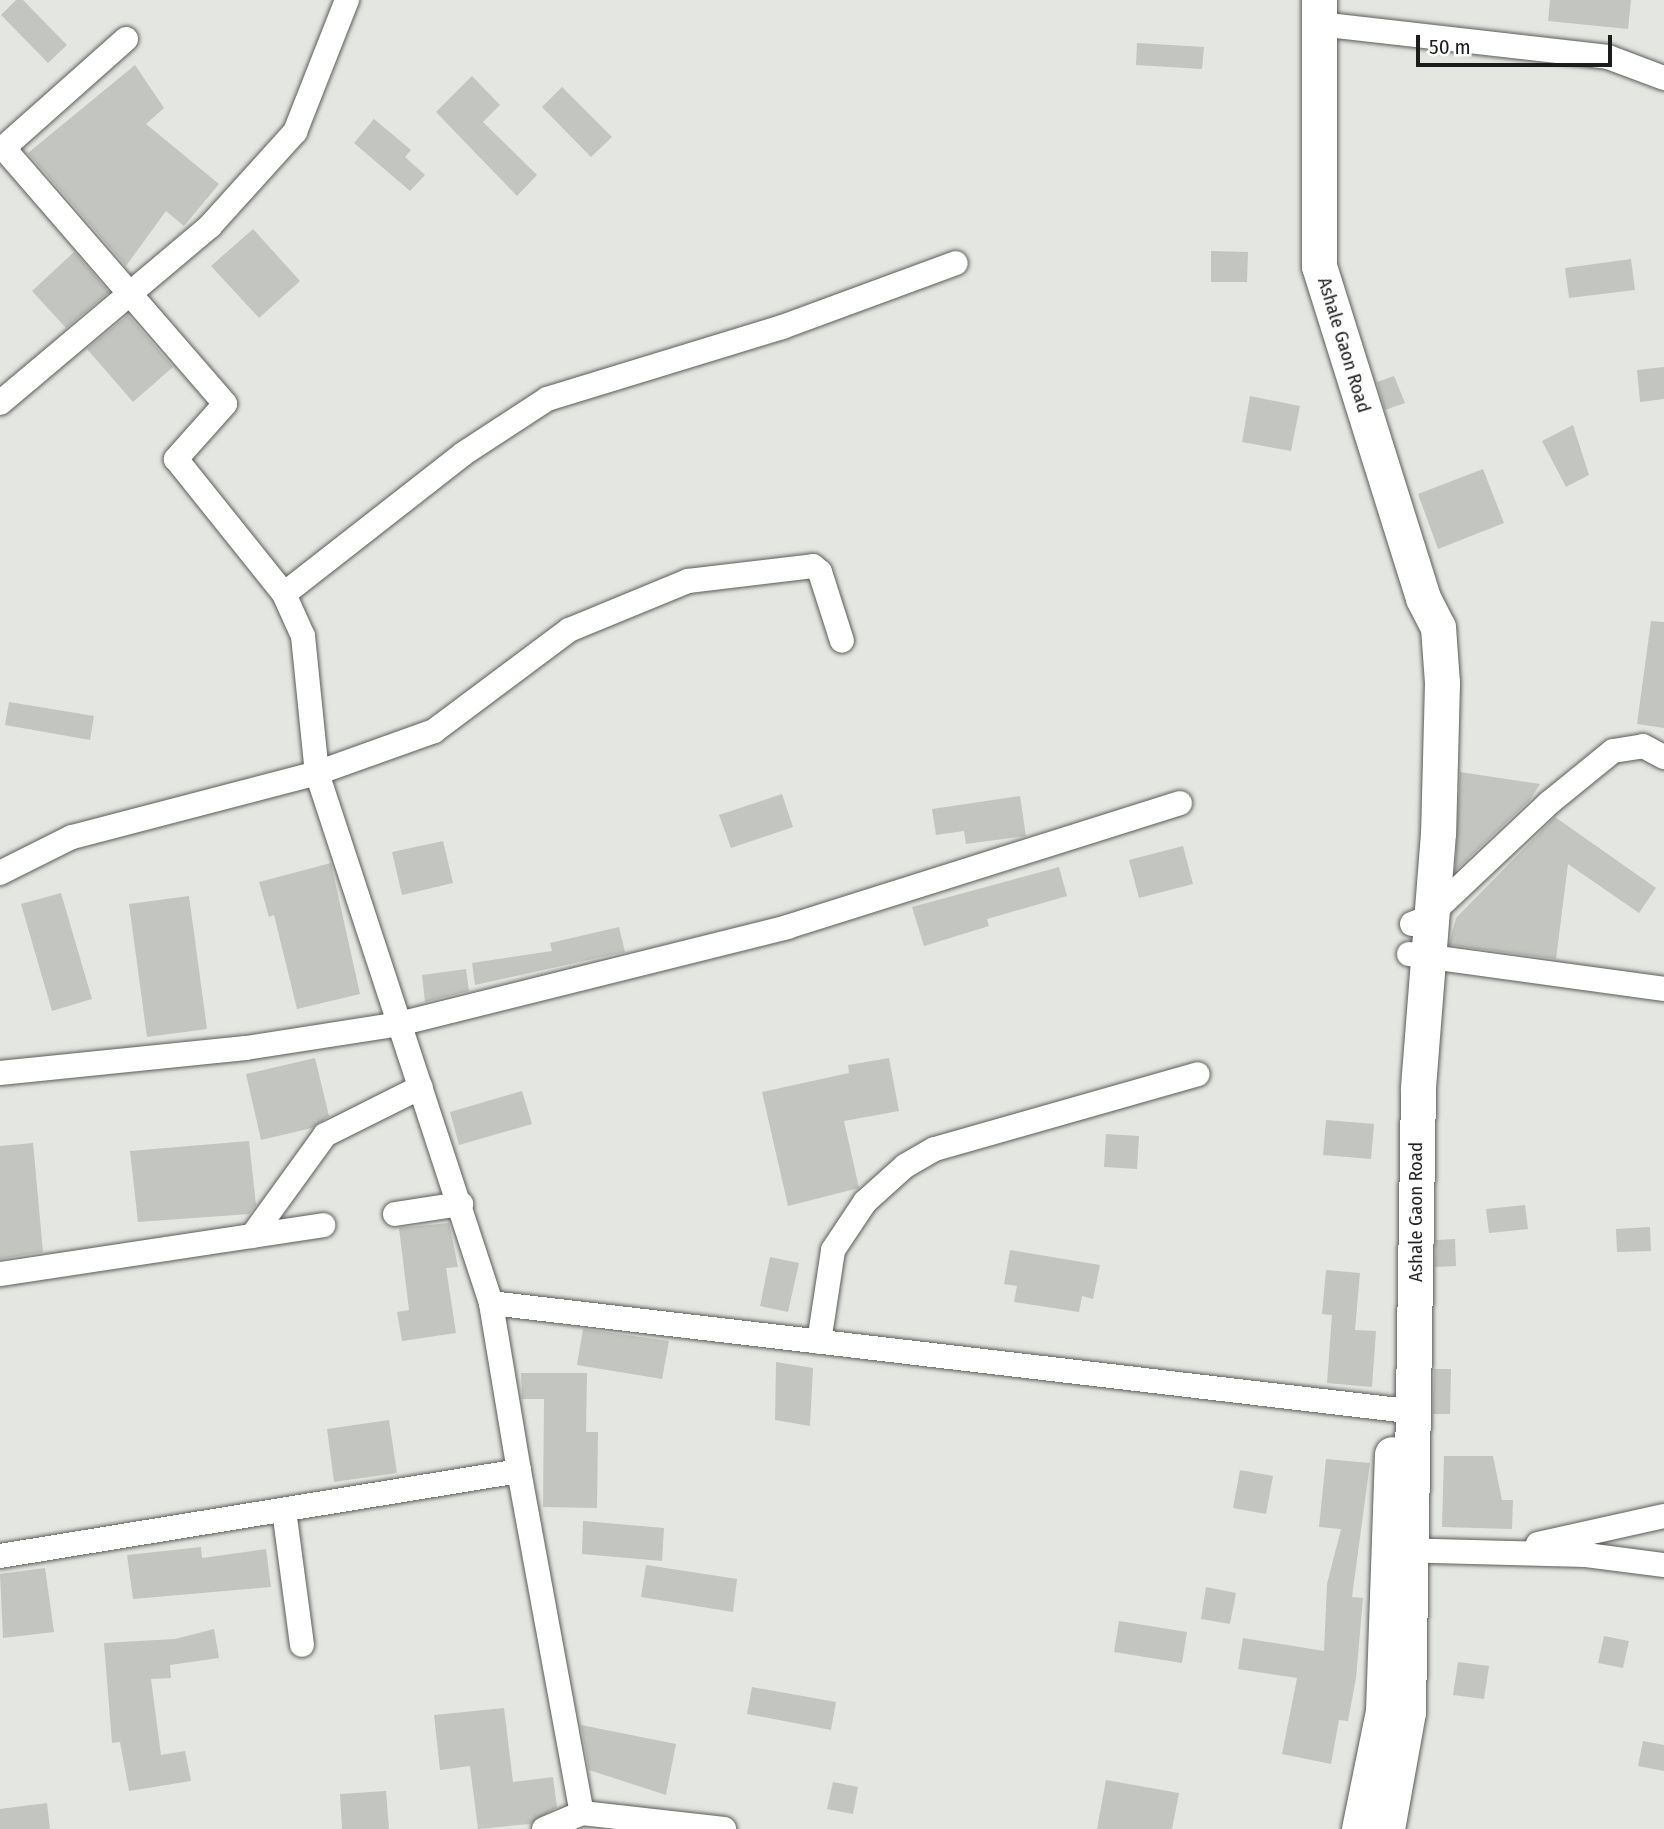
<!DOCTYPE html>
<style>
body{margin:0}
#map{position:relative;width:1664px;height:1829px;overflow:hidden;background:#e4e6e2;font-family:"Fira Sans Condensed",sans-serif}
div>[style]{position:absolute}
.building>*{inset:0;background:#c3c5c1}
.roads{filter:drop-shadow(0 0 2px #5c5d5a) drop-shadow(0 0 2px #5c5d5a)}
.street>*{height:24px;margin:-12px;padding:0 12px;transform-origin:12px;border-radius:12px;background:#fff}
.secondary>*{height:35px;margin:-17.5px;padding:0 17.5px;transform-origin:17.5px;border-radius:17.5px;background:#fff}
span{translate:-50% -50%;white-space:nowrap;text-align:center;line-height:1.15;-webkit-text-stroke:6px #fff;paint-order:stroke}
.street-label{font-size:19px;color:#1b1c1b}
.scale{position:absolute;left:1416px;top:35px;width:196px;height:32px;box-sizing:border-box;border:4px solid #1b1c1b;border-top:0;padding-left:9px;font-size:21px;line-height:24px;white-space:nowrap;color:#1b1c1b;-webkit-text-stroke:5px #fff;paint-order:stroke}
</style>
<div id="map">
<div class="building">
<div style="clip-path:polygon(16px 0,23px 0,67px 45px,48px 63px,1px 15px)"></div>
<div style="clip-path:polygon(1550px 0,1631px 0,1628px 29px,1548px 21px)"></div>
<div style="clip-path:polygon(1137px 43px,1204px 47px,1202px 69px,1136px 65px)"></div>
<div style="clip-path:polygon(135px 65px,164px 108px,146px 124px,219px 184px,184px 226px,166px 211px,126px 266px,28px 153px)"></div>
<div style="clip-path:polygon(472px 76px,500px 105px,483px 122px,537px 175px,517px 196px,436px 112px)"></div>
<div style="clip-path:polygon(562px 87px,612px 137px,591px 157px,542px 107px)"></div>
<div style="clip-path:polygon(374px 119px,411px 150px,405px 157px,425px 175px,410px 191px,354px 143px)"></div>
<div style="clip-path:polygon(253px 229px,300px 281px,259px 318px,211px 266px)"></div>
<div style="clip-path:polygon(1211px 251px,1248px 252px,1247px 282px,1211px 282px)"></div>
<div style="clip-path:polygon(74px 252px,109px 292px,66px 328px,32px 291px)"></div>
<div style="clip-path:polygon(1631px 259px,1635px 290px,1569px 298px,1565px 268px)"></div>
<div style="clip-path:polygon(128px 315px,173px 367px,133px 402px,87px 349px)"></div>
<div style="clip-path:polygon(1664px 367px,1664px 399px,1640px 402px,1637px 370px)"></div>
<div style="clip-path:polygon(1394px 376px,1405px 403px,1385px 410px,1377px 382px)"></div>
<div style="clip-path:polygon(1250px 396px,1300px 406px,1291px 451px,1242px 442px)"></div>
<div style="clip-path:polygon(1573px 425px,1589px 475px,1566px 487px,1542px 441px)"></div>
<div style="clip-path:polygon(1483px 469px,1504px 523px,1438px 549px,1418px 494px)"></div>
<div style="clip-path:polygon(1651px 621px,1664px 622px,1664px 728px,1637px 724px)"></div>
<div style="clip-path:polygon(9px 702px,94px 716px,90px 740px,5px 725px)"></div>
<div style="clip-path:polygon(1460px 772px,1540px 784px,1530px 800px,1455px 871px)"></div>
<div style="clip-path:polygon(782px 794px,793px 827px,731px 848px,719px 815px)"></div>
<div style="clip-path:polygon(1020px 796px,1026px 836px,966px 844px,964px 831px,936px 835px,932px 809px)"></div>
<div style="clip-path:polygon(1555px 817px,1656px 888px,1639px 913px,1568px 864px,1556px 959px,1449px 945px,1456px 918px)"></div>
<div style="clip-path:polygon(443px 841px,453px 883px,402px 895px,392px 852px)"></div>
<div style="clip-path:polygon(1183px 846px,1193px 884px,1139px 898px,1129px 860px)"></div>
<div style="clip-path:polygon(331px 863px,360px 994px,297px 1009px,274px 915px,269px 917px,259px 882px)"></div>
<div style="clip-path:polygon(1059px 867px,1067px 896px,987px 919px,989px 926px,924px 946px,912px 907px)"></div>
<div style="clip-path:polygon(61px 893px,92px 999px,52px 1011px,21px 904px)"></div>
<div style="clip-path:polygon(189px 896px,207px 1029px,147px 1037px,129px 904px)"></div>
<div style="clip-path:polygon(619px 927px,625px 952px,475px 985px,472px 963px,552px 951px,550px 943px)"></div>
<div style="clip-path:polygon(466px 969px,469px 991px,425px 1002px,422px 975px)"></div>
<div style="clip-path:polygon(315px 1058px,329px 1116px,312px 1128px,261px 1140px,246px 1074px)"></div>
<div style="clip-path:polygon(889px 1058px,899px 1111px,844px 1121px,859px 1188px,788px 1206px,762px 1092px,849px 1073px,848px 1065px)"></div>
<div style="clip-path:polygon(522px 1091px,532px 1124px,459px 1145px,450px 1112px)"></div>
<div style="clip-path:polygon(1326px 1120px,1374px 1124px,1371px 1159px,1323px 1155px)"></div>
<div style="clip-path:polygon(1106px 1134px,1139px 1136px,1137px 1169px,1104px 1167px)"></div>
<div style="clip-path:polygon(249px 1141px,256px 1205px,249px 1214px,138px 1222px,130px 1151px)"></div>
<div style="clip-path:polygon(33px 1143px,43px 1252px,0 1259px,0 1146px)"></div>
<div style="clip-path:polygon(1525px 1205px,1528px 1229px,1489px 1233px,1486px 1209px)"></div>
<div style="clip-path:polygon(449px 1223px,458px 1267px,446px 1268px,456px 1333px,402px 1341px,397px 1312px,409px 1310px,399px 1228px)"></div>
<div style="clip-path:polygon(1650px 1227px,1651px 1251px,1617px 1252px,1616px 1229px)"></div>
<div style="clip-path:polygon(1455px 1239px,1456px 1266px,1435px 1267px,1436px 1240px)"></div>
<div style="clip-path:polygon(1010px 1250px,1100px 1265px,1093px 1299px,1082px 1296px,1079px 1312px,1014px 1302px,1017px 1286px,1004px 1284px)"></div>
<div style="clip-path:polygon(770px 1257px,799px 1263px,788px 1312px,760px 1306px)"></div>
<div style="clip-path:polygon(1326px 1270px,1360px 1273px,1355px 1330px,1376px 1331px,1372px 1387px,1327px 1383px,1332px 1315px,1322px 1314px)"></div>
<div style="clip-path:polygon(583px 1329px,669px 1341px,662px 1379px,577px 1365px)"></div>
<div style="clip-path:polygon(776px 1362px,813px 1368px,810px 1426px,775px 1420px)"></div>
<div style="clip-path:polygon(1434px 1369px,1451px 1369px,1450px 1414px,1433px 1414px)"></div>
<div style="clip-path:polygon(521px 1373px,587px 1373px,586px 1432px,598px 1432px,597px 1508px,543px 1507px,544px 1399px,522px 1399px)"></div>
<div style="clip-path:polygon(389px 1420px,397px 1473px,334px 1482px,327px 1429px)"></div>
<div style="clip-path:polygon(1444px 1456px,1493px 1456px,1502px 1500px,1513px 1500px,1512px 1529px,1442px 1527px)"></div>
<div style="clip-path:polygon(1326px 1459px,1370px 1463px,1352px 1597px,1363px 1598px,1356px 1678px,1348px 1721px,1339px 1720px,1331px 1764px,1282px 1754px,1297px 1678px,1238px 1669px,1243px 1638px,1324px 1651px,1327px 1584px,1341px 1529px,1319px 1527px)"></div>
<div style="clip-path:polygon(1240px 1470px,1273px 1476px,1266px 1514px,1233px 1508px)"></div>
<div style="clip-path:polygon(583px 1521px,664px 1528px,662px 1561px,582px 1554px)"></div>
<div style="clip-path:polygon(201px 1547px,202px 1558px,266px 1549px,271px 1587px,133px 1599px,127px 1555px)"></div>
<div style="clip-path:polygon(646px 1565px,737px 1579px,733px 1612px,641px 1597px)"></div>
<div style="clip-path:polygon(45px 1568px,54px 1632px,3px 1638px,0 1574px)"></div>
<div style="clip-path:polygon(1206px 1587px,1236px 1593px,1230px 1624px,1201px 1619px)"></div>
<div style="clip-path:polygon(1119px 1621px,1187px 1632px,1182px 1663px,1114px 1652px)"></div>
<div style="clip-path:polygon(214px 1629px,219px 1658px,170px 1665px,171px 1678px,151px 1679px,161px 1755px,185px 1751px,191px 1781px,129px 1791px,120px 1742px,112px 1743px,104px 1643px,175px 1639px)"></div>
<div style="clip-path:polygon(1604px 1636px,1629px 1641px,1623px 1668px,1598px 1663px)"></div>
<div style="clip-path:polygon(1458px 1662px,1489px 1666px,1484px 1699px,1453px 1695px)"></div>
<div style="clip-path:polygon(752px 1687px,836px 1702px,831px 1730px,747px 1714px)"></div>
<div style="clip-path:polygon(504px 1708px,513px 1782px,553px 1777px,557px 1807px,530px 1824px,478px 1829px,470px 1766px,440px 1770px,434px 1715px)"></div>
<div style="clip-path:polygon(581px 1725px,676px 1744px,666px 1795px,589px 1770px)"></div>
<div style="clip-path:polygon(1643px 1741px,1664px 1745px,1664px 1771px,1638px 1766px)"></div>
<div style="clip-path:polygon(1106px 1780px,1179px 1793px,1172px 1829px,1097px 1829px)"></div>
<div style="clip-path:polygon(833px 1782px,858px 1787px,853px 1814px,827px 1809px)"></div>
<div style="clip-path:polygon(386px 1791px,389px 1829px,342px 1829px,340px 1794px)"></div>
<div style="clip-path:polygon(47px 1803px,50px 1829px,0 1829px,0 1809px)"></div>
</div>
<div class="roads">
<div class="street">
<div style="left:1319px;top:24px;width:291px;rotate:6.5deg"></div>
<div style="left:1608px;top:57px;width:60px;rotate:20.6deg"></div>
<div style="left:126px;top:39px;width:155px;rotate:138.4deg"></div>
<div style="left:10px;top:142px;width:10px;rotate:107deg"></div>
<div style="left:7px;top:152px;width:333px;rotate:49.1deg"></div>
<div style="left:225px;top:404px;width:74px;rotate:131.7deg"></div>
<div style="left:176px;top:459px;width:173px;rotate:51.3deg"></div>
<div style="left:284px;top:594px;width:46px;rotate:65.7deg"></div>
<div style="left:303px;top:636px;width:138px;rotate:84.2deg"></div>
<div style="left:317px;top:773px;width:558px;rotate:71.82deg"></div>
<div style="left:0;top:403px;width:275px;rotate:-40.1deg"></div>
<div style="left:210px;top:226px;width:127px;rotate:-47.9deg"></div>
<div style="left:295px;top:132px;width:142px;rotate:-68.5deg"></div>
<div style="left:284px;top:594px;width:227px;rotate:-38deg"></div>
<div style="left:463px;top:454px;width:100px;rotate:-33.2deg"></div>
<div style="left:547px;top:399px;width:246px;rotate:-17deg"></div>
<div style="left:782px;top:327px;width:185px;rotate:-20.2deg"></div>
<div style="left:0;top:873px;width:80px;rotate:-26.6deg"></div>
<div style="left:72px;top:837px;width:253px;rotate:-14.6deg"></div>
<div style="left:317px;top:773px;width:124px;rotate:-19.7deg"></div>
<div style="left:434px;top:731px;width:169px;rotate:-36.8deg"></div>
<div style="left:569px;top:630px;width:129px;rotate:-22.4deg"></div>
<div style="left:688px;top:581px;width:126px;rotate:-6.8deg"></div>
<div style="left:813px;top:566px;width:9px;rotate:41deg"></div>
<div style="left:820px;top:572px;width:72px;rotate:72.3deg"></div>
<div style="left:1412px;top:924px;width:16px;rotate:-22deg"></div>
<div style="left:1427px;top:918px;width:168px;rotate:-43.3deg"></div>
<div style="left:1549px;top:803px;width:82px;rotate:-39.1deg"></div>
<div style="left:1613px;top:751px;width:30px;rotate:-9deg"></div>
<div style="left:1643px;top:746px;width:24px;rotate:28deg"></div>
<div style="left:1409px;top:954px;width:257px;rotate:7.8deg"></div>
<div style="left:0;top:1073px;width:247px;rotate:-5.8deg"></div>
<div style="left:246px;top:1048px;width:155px;rotate:-8.9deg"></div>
<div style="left:399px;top:1024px;width:400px;rotate:-14deg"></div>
<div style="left:787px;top:927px;width:412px;rotate:-17.5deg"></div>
<div style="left:395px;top:1214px;width:67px;rotate:-8.6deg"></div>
<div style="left:252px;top:1236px;width:125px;rotate:-54.1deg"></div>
<div style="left:325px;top:1135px;width:107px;rotate:-26.6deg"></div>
<div style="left:0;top:1274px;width:327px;rotate:-8.6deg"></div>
<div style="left:819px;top:1342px;width:93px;rotate:-81.3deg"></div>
<div style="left:833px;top:1250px;width:58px;rotate:-56.3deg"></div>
<div style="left:865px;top:1202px;width:54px;rotate:-42deg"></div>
<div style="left:905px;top:1166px;width:34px;rotate:-30deg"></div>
<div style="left:935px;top:1149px;width:273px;rotate:-15.9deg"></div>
<div style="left:519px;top:1471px;width:348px;rotate:79.6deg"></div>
<div style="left:582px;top:1813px;width:143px;rotate:6.4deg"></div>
<div style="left:284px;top:1510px;width:136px;rotate:82.4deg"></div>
<div style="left:1538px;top:1544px;width:129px;rotate:-12.5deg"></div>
<div style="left:1396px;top:1550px;width:190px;rotate:1.5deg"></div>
<div style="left:1586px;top:1555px;width:79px;rotate:7.3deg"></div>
<div style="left:0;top:1556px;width:526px;rotate:-9.3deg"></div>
<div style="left:519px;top:1471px;width:170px;rotate:-99.5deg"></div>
<div style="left:491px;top:1303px;width:931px;rotate:6.72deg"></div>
<div style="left:544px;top:1829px;width:41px;rotate:-22.8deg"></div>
</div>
<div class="secondary">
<div style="left:1319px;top:0;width:266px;rotate:90deg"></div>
<div style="left:1319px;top:266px;width:348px;rotate:72.6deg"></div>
<div style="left:1423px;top:598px;width:33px;rotate:63deg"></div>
<div style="left:1438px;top:627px;width:56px;rotate:85.9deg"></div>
<div style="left:1442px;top:683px;width:150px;rotate:91.5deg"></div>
<div style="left:1438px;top:833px;width:257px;rotate:94.5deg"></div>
<div style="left:1418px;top:1089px;width:623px;rotate:90.92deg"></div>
<div style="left:1408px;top:1712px;width:119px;rotate:100.2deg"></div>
<div style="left:1359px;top:1829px;width:120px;rotate:-78.5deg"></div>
<div style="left:1383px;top:1711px;width:257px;rotate:-88deg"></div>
</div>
</div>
<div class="street-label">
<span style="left:1344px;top:345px;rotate:73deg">Ashale Gaon Road</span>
<span style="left:1416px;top:1212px;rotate:-90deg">Ashale Gaon Road</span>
</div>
<div class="scale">50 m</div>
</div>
